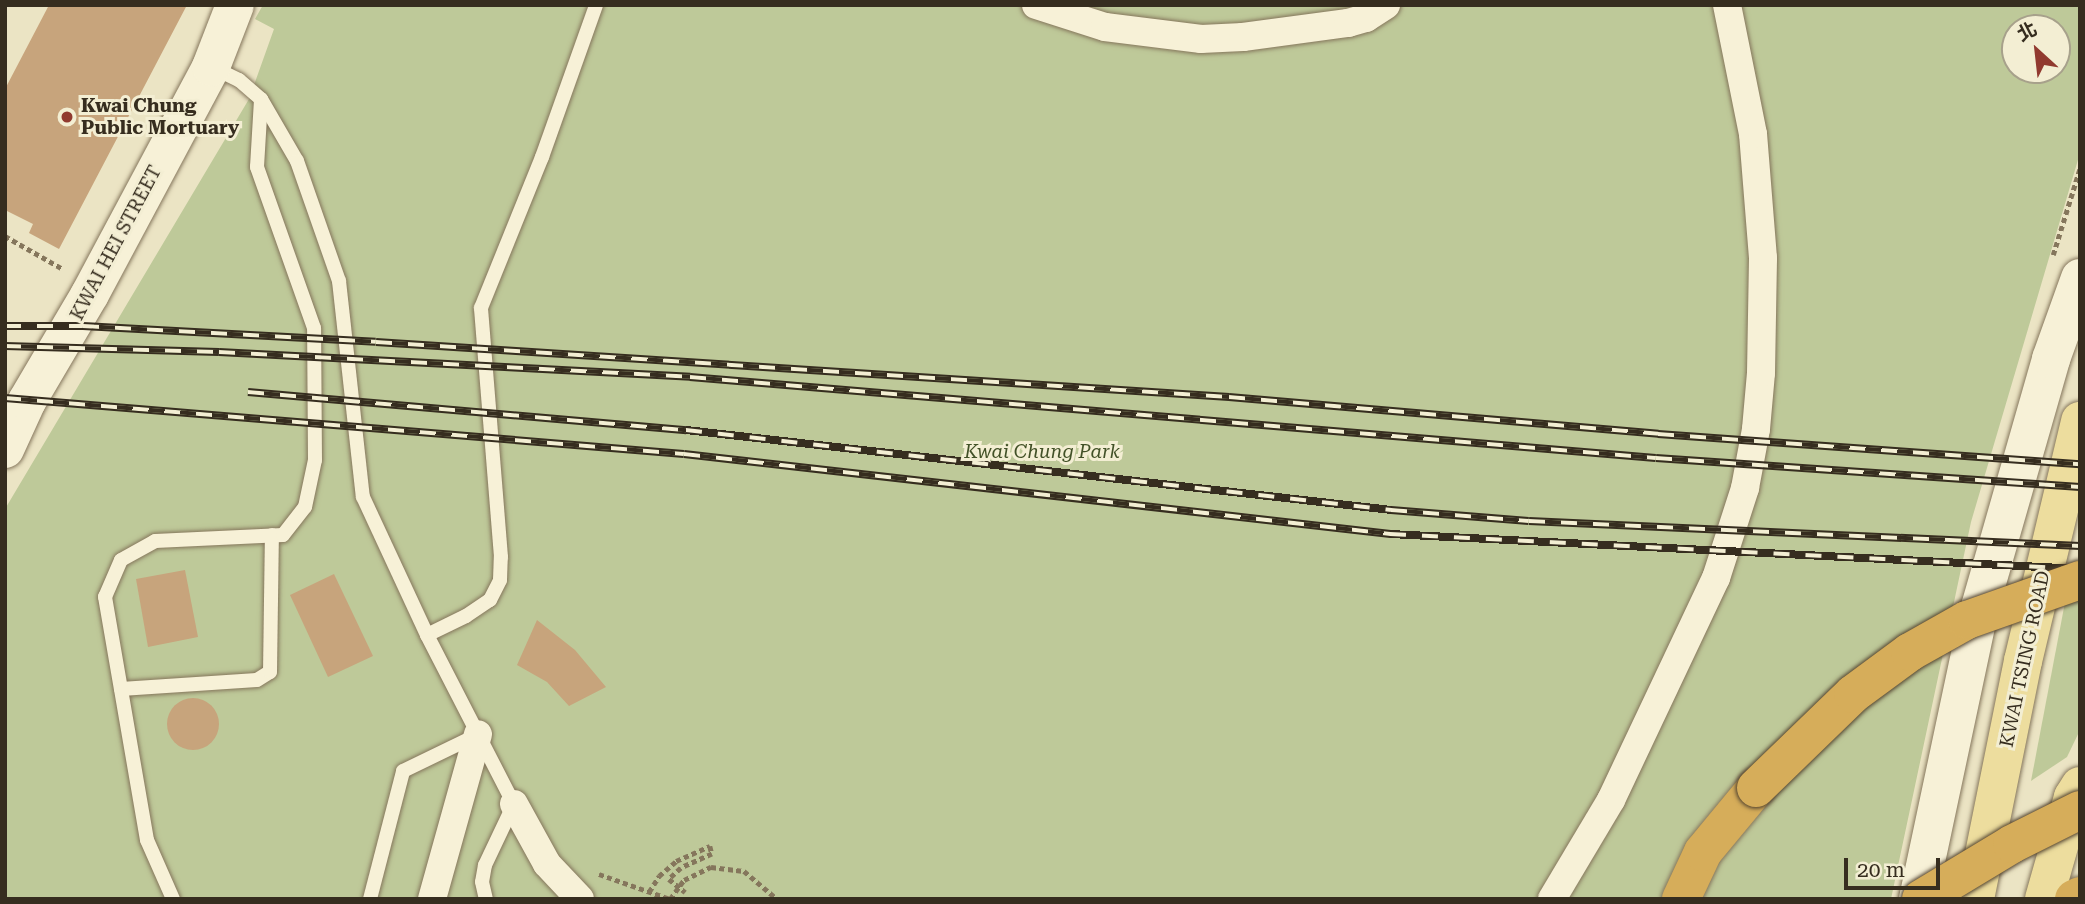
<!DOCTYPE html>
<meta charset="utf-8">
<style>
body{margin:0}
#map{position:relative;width:2085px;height:904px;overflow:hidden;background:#ebe4c4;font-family:"Roboto Serif","Noto Sans TC",serif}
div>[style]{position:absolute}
.green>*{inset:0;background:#bec999}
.building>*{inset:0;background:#c7a47c}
.round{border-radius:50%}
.path>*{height:4.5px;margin-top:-2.25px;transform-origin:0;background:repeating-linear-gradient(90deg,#85765c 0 5px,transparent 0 8.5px)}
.roads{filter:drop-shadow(0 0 2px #85765c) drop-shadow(0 0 2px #85765c)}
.lane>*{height:14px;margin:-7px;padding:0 7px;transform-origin:7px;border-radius:7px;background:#f7f1d7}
.street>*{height:28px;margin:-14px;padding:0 14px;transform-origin:14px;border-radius:14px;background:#f7f1d7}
.secondary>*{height:38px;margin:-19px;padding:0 19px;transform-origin:19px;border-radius:19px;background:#f7f1d7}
.primary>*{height:38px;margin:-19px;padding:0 19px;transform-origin:19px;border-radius:19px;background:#eddd9e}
.highway>*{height:38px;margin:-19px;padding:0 19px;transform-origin:19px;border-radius:19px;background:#d6ad5a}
.rail>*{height:8px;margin-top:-4px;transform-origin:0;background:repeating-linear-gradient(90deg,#f3eed3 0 16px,#362d1f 0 32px);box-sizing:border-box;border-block:2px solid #362d1f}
.bridges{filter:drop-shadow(0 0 2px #534430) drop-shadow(0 0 2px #534430)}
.highway-bridge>*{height:38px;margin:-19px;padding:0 19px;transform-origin:19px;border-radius:19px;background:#d6ad5a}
.dots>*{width:19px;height:19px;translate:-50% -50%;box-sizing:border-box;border:4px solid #f3eed3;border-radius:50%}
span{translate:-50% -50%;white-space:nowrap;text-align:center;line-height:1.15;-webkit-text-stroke:6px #f3eed3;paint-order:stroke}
.poi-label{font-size:19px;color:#362d1f;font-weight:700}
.left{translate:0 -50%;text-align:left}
.street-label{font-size:19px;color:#362d1f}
.park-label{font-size:19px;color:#425127;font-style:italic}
.frame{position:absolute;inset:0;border:7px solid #362d1f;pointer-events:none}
.north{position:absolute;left:2001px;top:14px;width:70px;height:70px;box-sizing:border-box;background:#f3eed3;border:2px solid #a7a18b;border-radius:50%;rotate:333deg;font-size:19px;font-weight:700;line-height:28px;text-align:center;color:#362d1f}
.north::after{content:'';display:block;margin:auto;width:24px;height:32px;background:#913a2f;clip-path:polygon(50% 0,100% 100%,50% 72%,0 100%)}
.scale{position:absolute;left:1844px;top:858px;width:96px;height:32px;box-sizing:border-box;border:4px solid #362d1f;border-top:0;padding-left:9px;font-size:21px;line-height:24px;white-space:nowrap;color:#362d1f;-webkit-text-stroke:5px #f3eed3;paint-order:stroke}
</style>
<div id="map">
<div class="green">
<div style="clip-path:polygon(evenodd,263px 5px,2080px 5px,2080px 153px,1971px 522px,1891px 899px,6px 899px,5px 509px,249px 99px,274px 29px,255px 19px,263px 5px,2015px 28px,2057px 28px,2057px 70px,2015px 70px,2015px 28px)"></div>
<div style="clip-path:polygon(2080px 591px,2080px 730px,2067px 757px,2031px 781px,2066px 597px)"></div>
</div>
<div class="building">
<div style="clip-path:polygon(49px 5px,187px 5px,59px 249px,29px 233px,33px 224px,5px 210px,5px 89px)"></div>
<div style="clip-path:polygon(185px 570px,198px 637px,148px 647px,136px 579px)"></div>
<div style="clip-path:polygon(334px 574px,373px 656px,328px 677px,290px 595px)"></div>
<div style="clip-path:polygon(537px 620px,575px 650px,606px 687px,569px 706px,547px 682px,517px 665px)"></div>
<div class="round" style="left:167px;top:698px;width:52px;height:52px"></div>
</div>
<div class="path">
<div style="left:5px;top:236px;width:67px;rotate:29.6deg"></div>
<div style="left:2053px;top:255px;width:91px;rotate:-72.8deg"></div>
<div style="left:599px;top:874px;width:75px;rotate:19.4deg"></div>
<div style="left:649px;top:892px;width:19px;rotate:-58deg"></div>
<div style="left:659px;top:876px;width:23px;rotate:-41deg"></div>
<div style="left:676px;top:861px;width:37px;rotate:-24deg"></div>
<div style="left:710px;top:846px;width:8px;rotate:76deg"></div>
<div style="left:712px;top:854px;width:34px;rotate:156deg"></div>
<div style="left:681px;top:868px;width:16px;rotate:137deg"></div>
<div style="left:669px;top:879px;width:21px;rotate:39deg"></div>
<div style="left:670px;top:899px;width:24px;rotate:-54deg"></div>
<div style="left:684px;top:880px;width:30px;rotate:-26deg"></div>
<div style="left:711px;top:867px;width:33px;rotate:7deg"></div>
<div style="left:744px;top:871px;width:43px;rotate:40.3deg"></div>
</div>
<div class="roads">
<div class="lane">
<div style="left:212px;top:67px;width:30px;rotate:26deg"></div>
<div style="left:239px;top:80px;width:29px;rotate:41deg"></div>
<div style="left:261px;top:99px;width:72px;rotate:59.9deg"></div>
<div style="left:297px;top:161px;width:127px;rotate:70.7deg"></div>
<div style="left:339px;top:281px;width:217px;rotate:83.7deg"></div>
<div style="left:363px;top:497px;width:152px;rotate:65.1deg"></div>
<div style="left:427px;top:635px;width:190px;rotate:62.8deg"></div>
<div style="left:514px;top:804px;width:68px;rotate:115.4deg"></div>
<div style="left:485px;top:865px;width:17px;rotate:100deg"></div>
<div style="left:482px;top:882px;width:17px;rotate:77deg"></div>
<div style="left:427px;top:635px;width:43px;rotate:-26deg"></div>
<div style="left:466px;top:616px;width:29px;rotate:-34deg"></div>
<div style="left:490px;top:600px;width:22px;rotate:-63deg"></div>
<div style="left:500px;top:580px;width:23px;rotate:-88deg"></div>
<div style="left:501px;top:557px;width:250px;rotate:-94.6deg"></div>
<div style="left:481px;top:308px;width:163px;rotate:-68deg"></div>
<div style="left:542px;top:157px;width:161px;rotate:-70.4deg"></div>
<div style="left:121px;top:689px;width:136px;rotate:-3.8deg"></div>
<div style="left:257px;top:680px;width:15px;rotate:-32deg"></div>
<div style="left:270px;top:672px;width:137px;rotate:-89.2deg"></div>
<div style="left:173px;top:899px;width:64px;rotate:-113.8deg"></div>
<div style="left:147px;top:840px;width:247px;rotate:-99.8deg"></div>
<div style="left:105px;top:597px;width:40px;rotate:-66.6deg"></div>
<div style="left:121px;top:560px;width:39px;rotate:-29deg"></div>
<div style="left:155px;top:541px;width:128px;rotate:-2.7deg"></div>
<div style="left:283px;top:535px;width:36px;rotate:-52deg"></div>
<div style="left:305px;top:507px;width:48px;rotate:-78deg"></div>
<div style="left:315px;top:460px;width:132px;rotate:-90.4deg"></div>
<div style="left:314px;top:328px;width:171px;rotate:-109.5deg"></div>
<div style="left:257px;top:167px;width:68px;rotate:-86.6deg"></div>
<div style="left:370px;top:899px;width:132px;rotate:-75.5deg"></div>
<div style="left:403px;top:771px;width:82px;rotate:-25.9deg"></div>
</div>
<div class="street">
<div style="left:1036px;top:5px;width:72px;rotate:17.7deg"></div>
<div style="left:1105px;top:27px;width:97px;rotate:7.1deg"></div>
<div style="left:1201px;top:39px;width:42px;rotate:-2.7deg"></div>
<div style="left:1243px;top:37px;width:106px;rotate:-7.6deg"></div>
<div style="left:1348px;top:23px;width:19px;rotate:-16deg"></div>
<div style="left:1366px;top:18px;width:24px;rotate:-33deg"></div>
<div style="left:514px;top:804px;width:68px;rotate:61.2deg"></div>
<div style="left:547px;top:864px;width:48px;rotate:46.7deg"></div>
<div style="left:432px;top:899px;width:171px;rotate:-74.4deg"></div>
<div style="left:1552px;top:899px;width:115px;rotate:-59.2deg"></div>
<div style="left:1611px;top:800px;width:246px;rotate:-64.7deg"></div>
<div style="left:1716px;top:578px;width:95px;rotate:-72.1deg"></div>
<div style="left:1745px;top:488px;width:60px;rotate:-79.4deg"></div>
<div style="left:1756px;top:429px;width:56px;rotate:-84.9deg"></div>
<div style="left:1761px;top:373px;width:115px;rotate:-89deg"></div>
<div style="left:1763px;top:258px;width:124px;rotate:-94.6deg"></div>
<div style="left:1753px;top:134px;width:132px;rotate:-101.4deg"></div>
</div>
<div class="secondary">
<div style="left:5px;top:449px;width:53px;rotate:-65.4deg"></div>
<div style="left:27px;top:401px;width:124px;rotate:-59.5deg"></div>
<div style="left:90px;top:294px;width:257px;rotate:-61.9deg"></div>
<div style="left:211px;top:67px;width:66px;rotate:-68.8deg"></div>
<div style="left:1918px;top:899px;width:299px;rotate:-78deg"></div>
<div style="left:1980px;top:607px;width:258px;rotate:-74deg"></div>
<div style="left:2051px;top:359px;width:86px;rotate:-70.3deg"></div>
</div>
<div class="primary">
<div style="left:1975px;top:899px;width:243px;rotate:-78.6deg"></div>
<div style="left:2023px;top:661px;width:247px;rotate:-76.6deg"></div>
<div style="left:2044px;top:899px;width:106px;rotate:-74.1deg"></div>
<div style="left:2073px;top:797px;width:13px;rotate:-58deg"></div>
</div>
<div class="highway">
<div style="left:1681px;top:899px;width:52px;rotate:-64.9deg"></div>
<div style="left:1703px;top:852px;width:83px;rotate:-50.4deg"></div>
<div style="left:2074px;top:899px;width:7px;rotate:-27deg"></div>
</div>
</div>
<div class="rail">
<div style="left:5px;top:326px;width:78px"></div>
<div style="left:83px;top:326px;width:293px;rotate:3.1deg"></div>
<div style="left:376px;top:342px;width:855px;rotate:3.69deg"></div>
<div style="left:1229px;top:397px;width:431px;rotate:4.9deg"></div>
<div style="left:1658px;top:434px;width:423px;rotate:4.1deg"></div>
<div style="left:5px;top:346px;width:214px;rotate:1.6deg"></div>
<div style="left:219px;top:352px;width:472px;rotate:3deg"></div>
<div style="left:690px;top:377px;width:969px;rotate:4.79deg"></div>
<div style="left:1656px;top:458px;width:425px;rotate:3.9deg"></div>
<div style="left:248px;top:392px;width:440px;rotate:5deg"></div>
<div style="left:686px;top:430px;width:710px;rotate:6.47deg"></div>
<div style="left:1391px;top:510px;width:138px;rotate:4.6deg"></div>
<div style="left:1529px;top:521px;width:552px;rotate:2.6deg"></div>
<div style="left:5px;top:398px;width:681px;rotate:4.71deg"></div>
<div style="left:684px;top:454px;width:711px;rotate:6.46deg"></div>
<div style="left:1390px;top:534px;width:691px;rotate:2.9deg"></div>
</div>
<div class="bridges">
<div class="highway-bridge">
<div style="left:1756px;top:788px;width:135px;rotate:-44.1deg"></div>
<div style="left:1853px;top:694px;width:71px;rotate:-36.4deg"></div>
<div style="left:1910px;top:652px;width:65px;rotate:-29.3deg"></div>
<div style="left:1967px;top:620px;width:120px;rotate:-19.5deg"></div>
<div style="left:1921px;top:899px;width:106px;rotate:-31.1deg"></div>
<div style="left:2012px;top:844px;width:76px;rotate:-26.6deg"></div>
</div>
</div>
<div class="dots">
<div style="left:67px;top:117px;background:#913a2f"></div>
</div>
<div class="poi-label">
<span class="left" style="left:81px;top:117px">Kwai Chung<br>Public Mortuary</span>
</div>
<div class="street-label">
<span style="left:116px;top:243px;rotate:-62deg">KWAI HEI STREET</span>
<span style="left:2025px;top:659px;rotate:-78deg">KWAI TSING ROAD</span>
</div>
<div class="park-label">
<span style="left:1042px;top:452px">Kwai Chung Park</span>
</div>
<div class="frame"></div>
<div class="north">北</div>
<div class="scale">20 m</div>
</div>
